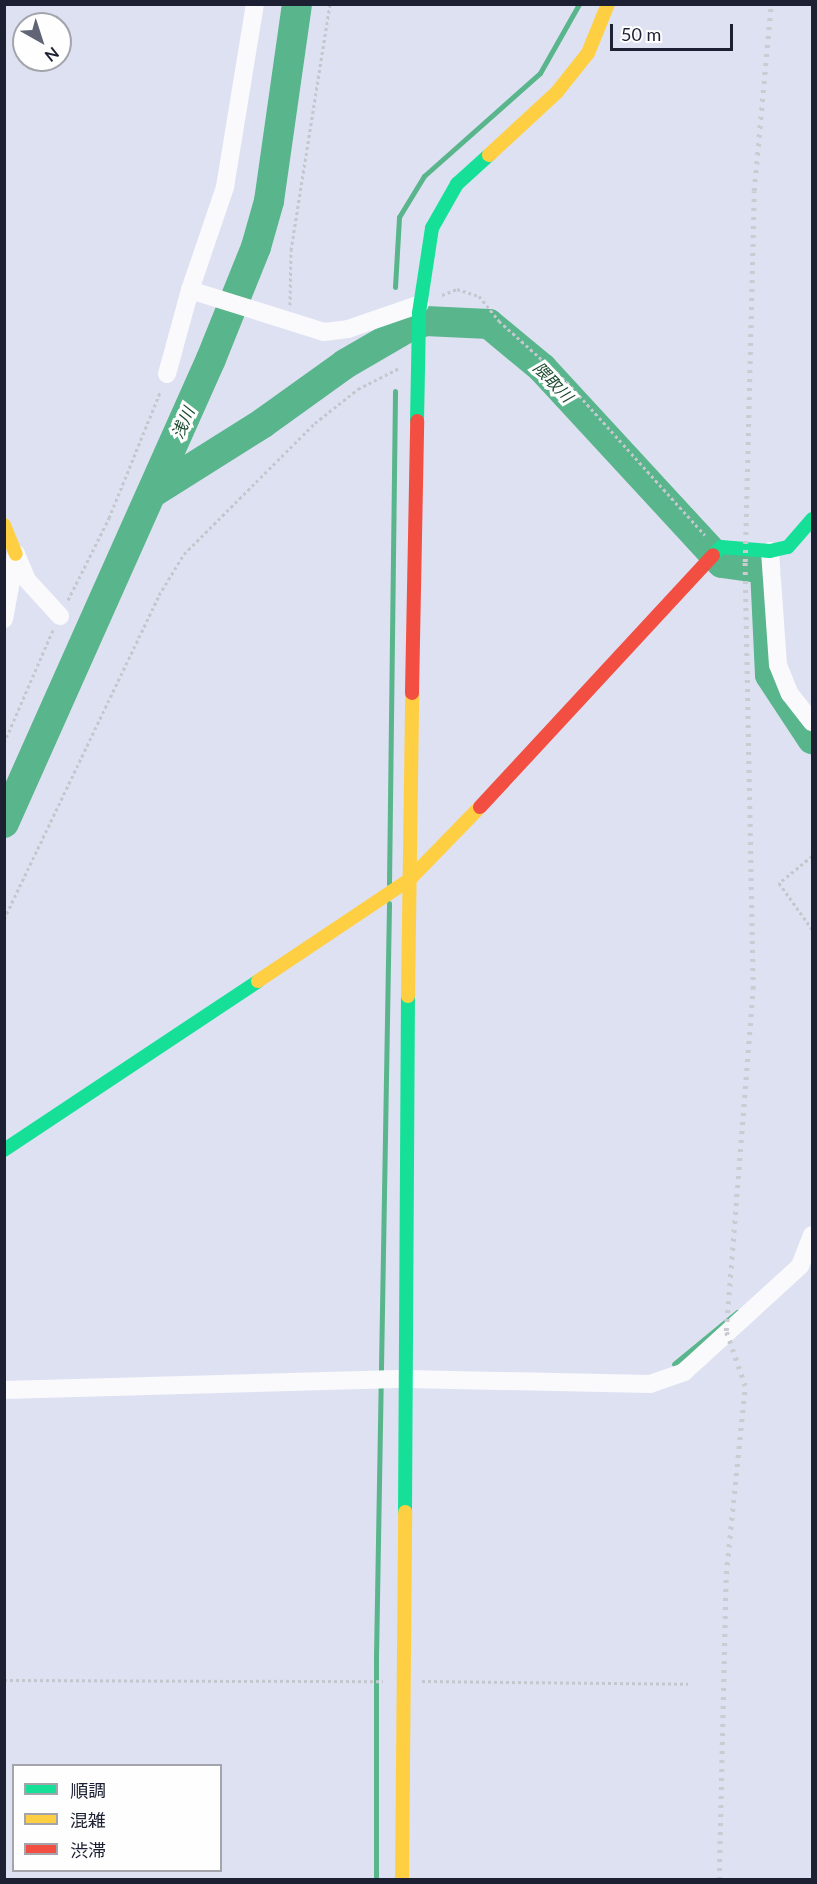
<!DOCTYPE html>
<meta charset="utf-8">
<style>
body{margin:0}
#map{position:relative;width:817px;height:1884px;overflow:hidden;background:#dde1f2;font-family:Lato,"Noto Sans JP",sans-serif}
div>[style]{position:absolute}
.stream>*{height:5px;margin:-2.5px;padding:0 2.5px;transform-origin:2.5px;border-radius:2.5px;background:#59b58b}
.river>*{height:30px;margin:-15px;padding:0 15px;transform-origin:15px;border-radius:15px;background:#59b58b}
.path>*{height:3px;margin-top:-1.5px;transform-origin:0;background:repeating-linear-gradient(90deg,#c4c7cd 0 3px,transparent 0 6px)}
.street>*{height:18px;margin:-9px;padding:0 9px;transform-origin:9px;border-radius:9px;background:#fafafd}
.fast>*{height:14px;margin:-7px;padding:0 7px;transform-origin:7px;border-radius:7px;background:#16e098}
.slow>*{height:14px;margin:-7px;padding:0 7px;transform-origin:7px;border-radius:7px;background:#ffcf43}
.jam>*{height:14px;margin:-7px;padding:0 7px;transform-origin:7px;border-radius:7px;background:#f24e42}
.rail>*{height:4.5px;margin-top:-2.25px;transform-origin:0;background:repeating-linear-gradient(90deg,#caccd1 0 3px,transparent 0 9px)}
span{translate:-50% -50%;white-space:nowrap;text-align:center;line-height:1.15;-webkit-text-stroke:6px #fefefe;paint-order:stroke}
.water-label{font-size:16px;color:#1b4a2e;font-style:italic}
.frame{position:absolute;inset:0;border:6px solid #1c2032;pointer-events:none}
.legend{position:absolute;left:12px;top:1764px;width:210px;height:108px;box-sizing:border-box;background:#fefefe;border:2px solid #a4a5ac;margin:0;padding:8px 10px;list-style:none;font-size:18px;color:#1c2032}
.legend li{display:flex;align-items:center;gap:12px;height:30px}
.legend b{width:30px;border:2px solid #a4a5ac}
.north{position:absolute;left:12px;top:12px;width:60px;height:60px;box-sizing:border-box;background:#fefefe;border:2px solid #a4a5ac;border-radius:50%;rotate:141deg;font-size:16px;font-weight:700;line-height:24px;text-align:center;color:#1c2032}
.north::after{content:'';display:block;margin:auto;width:21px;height:27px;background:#606475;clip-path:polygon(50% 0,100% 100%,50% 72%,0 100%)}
.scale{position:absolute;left:610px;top:24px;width:123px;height:27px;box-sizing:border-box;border:3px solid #1c2032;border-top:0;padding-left:8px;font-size:18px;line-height:21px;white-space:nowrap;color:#1c2032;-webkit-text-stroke:4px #fefefe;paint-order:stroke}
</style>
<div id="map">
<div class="stream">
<div style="left:395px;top:287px;width:70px;rotate:-86.7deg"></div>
<div style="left:399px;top:217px;width:48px;rotate:-58.6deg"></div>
<div style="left:424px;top:176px;width:155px;rotate:-41.6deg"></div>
<div style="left:540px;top:73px;width:79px;rotate:-60.5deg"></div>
<div style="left:389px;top:884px;width:493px;rotate:-89.3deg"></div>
<div style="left:674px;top:1364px;width:82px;rotate:-39.5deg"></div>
<div style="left:376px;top:1880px;width:223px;rotate:-90deg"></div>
<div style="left:376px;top:1657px;width:754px;rotate:-89.01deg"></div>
</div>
<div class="river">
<div style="left:152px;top:493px;width:131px;rotate:-32.2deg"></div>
<div style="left:263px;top:423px;width:101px;rotate:-35.7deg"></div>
<div style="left:345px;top:364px;width:72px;rotate:-30.1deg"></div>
<div style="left:407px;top:328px;width:19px;rotate:-21deg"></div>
<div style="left:425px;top:321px;width:64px;rotate:2.7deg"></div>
<div style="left:489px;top:324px;width:69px;rotate:39.7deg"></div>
<div style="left:542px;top:368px;width:265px;rotate:47.3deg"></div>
<div style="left:722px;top:563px;width:43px;rotate:7.9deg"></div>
<div style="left:765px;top:569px;width:106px;rotate:87.3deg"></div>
<div style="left:770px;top:675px;width:77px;rotate:56.7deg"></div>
<div style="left:4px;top:823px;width:508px;rotate:-65.96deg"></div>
<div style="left:211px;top:359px;width:121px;rotate:-68.1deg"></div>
<div style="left:256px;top:247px;width:48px;rotate:-74.2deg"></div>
<div style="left:269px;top:201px;width:199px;rotate:-81.9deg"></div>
</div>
<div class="path">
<div style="left:442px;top:295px;width:16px;rotate:-22deg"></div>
<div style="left:457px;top:289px;width:23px;rotate:18deg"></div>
<div style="left:479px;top:296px;width:32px;rotate:51deg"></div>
<div style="left:499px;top:321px;width:91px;rotate:41.9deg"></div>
<div style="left:567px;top:382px;width:206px;rotate:48deg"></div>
<div style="left:290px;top:305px;width:55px;rotate:-89deg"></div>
<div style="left:291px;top:250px;width:249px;rotate:-81deg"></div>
<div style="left:68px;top:600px;width:92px;rotate:-63.4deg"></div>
<div style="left:109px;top:518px;width:138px;rotate:-67.9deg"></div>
<div style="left:4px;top:743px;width:123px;rotate:-66.6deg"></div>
<div style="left:812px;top:856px;width:43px;rotate:140.7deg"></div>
<div style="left:779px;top:883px;width:57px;rotate:54.3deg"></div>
<div style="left:4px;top:919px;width:359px;rotate:-64.4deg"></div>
<div style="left:159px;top:595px;width:48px;rotate:-58.6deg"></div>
<div style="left:184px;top:554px;width:185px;rotate:-45deg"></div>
<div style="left:315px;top:423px;width:55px;rotate:-38.3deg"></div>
<div style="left:358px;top:389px;width:46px;rotate:-27.1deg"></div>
<div style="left:4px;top:1680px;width:379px;rotate:0.2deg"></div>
<div style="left:422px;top:1681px;width:266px;rotate:0.6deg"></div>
</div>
<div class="street">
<div style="left:190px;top:290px;width:140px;rotate:17.4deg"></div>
<div style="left:324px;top:332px;width:24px;rotate:-7deg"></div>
<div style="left:348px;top:329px;width:76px;rotate:-19.1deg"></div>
<div style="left:167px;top:374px;width:87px;rotate:-74.7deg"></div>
<div style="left:190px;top:290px;width:109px;rotate:-71.2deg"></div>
<div style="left:225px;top:187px;width:185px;rotate:-80.7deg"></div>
<div style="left:770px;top:551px;width:114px;rotate:86deg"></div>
<div style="left:778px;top:665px;width:31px;rotate:68deg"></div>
<div style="left:790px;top:694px;width:36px;rotate:52deg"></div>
<div style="left:16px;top:554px;width:28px;rotate:67deg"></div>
<div style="left:27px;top:580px;width:49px;rotate:47.5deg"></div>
<div style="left:4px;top:619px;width:66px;rotate:-79.5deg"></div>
<div style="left:4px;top:1390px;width:403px;rotate:-1.6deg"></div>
<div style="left:407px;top:1379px;width:243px;rotate:1.2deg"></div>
<div style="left:650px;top:1384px;width:36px;rotate:-19deg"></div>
<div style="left:684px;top:1372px;width:157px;rotate:-42.4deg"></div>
<div style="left:800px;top:1266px;width:33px;rotate:-69deg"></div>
</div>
<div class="fast">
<div style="left:417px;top:421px;width:108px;rotate:-88.9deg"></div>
<div style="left:419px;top:313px;width:86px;rotate:-81.3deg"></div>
<div style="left:432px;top:228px;width:51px;rotate:-60.4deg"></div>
<div style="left:457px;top:184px;width:43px;rotate:-42.2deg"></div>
<div style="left:713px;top:555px;width:11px;rotate:-45deg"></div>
<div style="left:721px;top:547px;width:49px;rotate:4.7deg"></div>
<div style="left:770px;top:551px;width:18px;rotate:-13deg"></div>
<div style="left:788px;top:547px;width:37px;rotate:-49deg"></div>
<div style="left:4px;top:1150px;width:305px;rotate:-33.6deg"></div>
<div style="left:405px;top:1512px;width:516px;rotate:-89.67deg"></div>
</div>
<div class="slow">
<div style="left:489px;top:155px;width:93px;rotate:-42.8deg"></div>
<div style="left:557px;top:92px;width:50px;rotate:-51.5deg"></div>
<div style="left:588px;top:53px;width:53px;rotate:-67.8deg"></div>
<div style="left:4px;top:525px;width:31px;rotate:68deg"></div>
<div style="left:258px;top:981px;width:182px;rotate:-33.8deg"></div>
<div style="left:409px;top:880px;width:102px;rotate:-45.8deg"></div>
<div style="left:408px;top:996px;width:303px;rotate:-89.2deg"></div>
<div style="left:402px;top:1880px;width:368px;rotate:-89.5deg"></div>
</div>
<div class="jam">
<div style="left:412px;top:693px;width:272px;rotate:-88.9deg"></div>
<div style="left:480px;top:807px;width:343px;rotate:-47.2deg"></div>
</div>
<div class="rail">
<div style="left:719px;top:1880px;width:306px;rotate:-88.7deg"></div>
<div style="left:726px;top:1574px;width:189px;rotate:-84.2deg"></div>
<div style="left:745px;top:1386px;width:58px;rotate:-109.1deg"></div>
<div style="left:726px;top:1331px;width:343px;rotate:-85.5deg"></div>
<div style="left:753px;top:989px;width:427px;rotate:-91.1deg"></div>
<div style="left:745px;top:562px;width:371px;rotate:-88.6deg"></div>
<div style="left:754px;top:191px;width:188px;rotate:-84.8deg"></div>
</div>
<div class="water-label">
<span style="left:553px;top:382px;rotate:46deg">隈取川</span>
<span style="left:183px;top:423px;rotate:-66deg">浅川</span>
</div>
<div class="frame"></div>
<ul class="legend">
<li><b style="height:8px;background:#16e098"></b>順調</li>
<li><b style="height:8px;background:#ffcf43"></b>混雑</li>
<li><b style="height:8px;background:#f24e42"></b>渋滞</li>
</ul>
<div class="north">N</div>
<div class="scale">50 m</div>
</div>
